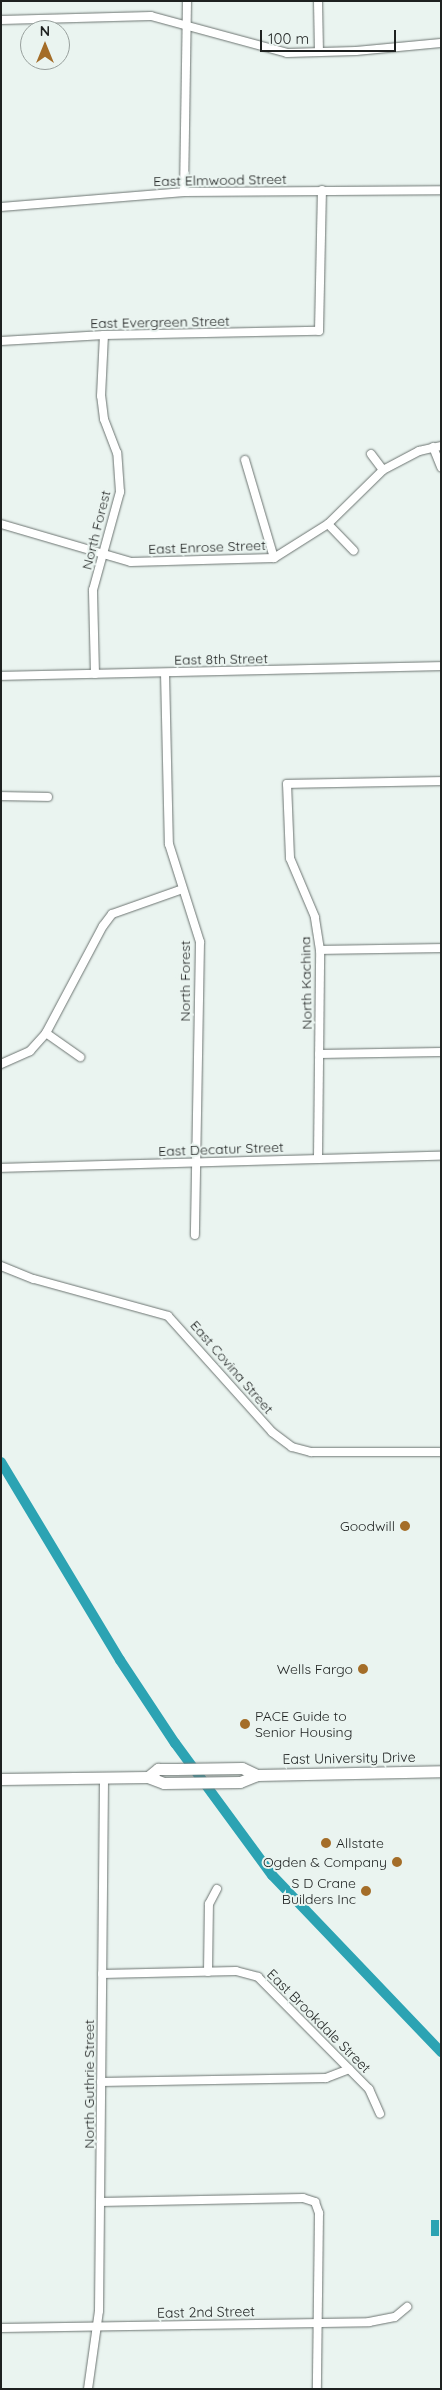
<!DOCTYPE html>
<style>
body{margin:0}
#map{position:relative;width:442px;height:2390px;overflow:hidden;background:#eaf4f0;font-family:Quicksand,sans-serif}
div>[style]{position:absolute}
.water>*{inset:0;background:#2ca3b3}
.canal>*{height:10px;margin:-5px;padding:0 5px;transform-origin:5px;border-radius:5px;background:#2ca3b3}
.roads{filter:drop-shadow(0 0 1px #6c7471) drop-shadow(0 0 1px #6c7471)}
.street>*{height:8px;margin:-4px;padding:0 4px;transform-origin:4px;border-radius:4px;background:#fff}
.secondary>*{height:11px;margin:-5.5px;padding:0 5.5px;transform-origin:5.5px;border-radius:5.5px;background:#fff}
.dots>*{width:14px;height:14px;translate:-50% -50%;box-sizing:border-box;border:2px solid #eaf4f0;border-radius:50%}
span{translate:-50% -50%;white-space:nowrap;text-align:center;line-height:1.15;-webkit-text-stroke:4px #eaf4f0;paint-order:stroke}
.street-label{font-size:14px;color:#1e2120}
.poi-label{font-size:14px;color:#1e2120}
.right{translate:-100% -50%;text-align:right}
.left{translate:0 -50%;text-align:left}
.frame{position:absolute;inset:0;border:2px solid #1e2120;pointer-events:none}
.north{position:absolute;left:20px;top:20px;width:50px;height:50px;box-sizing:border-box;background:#eaf4f0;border:1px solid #98a09d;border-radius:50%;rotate:0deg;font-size:14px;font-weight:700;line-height:20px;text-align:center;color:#1e2120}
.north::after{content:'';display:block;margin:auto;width:18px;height:22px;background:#a46d28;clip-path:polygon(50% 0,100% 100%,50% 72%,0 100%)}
.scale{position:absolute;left:260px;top:30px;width:136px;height:22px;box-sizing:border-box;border:2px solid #1e2120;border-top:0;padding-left:6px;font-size:15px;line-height:18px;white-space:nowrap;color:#1e2120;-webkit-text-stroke:4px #eaf4f0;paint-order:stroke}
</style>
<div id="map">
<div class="water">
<div style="clip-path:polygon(431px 2220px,439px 2220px,439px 2236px,431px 2236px)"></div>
</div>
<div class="canal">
<div style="left:1px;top:1462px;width:231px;rotate:59deg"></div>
<div style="left:120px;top:1660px;width:100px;rotate:56.5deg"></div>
<div style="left:175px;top:1743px;width:164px;rotate:53.7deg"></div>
<div style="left:272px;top:1875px;width:245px;rotate:46.3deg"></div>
</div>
<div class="roads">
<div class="street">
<div style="left:318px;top:1px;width:51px;rotate:88.9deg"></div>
<div style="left:1px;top:20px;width:150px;rotate:-1.5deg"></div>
<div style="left:151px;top:16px;width:141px;rotate:15.2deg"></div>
<div style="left:287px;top:53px;width:69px;rotate:-1.7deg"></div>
<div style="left:356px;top:51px;width:85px;rotate:-5.4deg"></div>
<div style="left:184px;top:192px;width:191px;rotate:-89.1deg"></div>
<div style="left:1px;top:207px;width:184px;rotate:-4.7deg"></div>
<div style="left:184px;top:192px;width:257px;rotate:-0.4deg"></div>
<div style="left:1px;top:341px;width:103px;rotate:-3.3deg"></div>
<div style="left:104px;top:335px;width:215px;rotate:-1.1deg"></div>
<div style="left:319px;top:331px;width:141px;rotate:-88.8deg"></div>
<div style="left:433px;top:447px;width:22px;rotate:68deg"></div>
<div style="left:371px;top:454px;width:20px;rotate:53deg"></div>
<div style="left:245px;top:460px;width:102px;rotate:73.5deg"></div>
<div style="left:1px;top:524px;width:135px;rotate:16.3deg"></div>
<div style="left:131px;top:562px;width:143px;rotate:-1.6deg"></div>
<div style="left:274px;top:558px;width:64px;rotate:-32.2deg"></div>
<div style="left:328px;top:524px;width:77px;rotate:-44.5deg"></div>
<div style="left:383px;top:470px;width:41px;rotate:-27.8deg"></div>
<div style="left:419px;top:451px;width:23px;rotate:-13deg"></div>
<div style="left:328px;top:524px;width:37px;rotate:46deg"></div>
<div style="left:165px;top:673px;width:171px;rotate:88.7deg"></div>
<div style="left:169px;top:844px;width:103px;rotate:72.4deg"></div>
<div style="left:200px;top:942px;width:293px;rotate:91deg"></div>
<div style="left:95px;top:674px;width:84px;rotate:-91.4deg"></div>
<div style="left:93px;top:590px;width:102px;rotate:-74.6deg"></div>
<div style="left:120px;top:492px;width:39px;rotate:-94deg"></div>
<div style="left:117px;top:453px;width:36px;rotate:-111deg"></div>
<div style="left:104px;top:419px;width:23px;rotate:-97deg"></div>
<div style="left:101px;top:396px;width:61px;rotate:-87.2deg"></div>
<div style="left:1px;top:676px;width:440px;rotate:-1.3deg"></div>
<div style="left:1px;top:796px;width:47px;rotate:1.2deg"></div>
<div style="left:320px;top:950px;width:121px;rotate:-0.9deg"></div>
<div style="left:46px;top:1033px;width:42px;rotate:35.2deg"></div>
<div style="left:319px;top:1054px;width:122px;rotate:-0.9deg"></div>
<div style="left:1px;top:1064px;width:32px;rotate:-24deg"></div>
<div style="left:30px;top:1051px;width:24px;rotate:-48deg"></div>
<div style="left:46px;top:1033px;width:121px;rotate:-62deg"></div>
<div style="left:103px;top:926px;width:15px;rotate:-53deg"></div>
<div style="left:112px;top:914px;width:75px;rotate:-19.4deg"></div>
<div style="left:318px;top:1158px;width:208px;rotate:-89.4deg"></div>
<div style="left:320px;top:950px;width:33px;rotate:-99deg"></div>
<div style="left:315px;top:917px;width:64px;rotate:-113deg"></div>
<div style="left:290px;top:858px;width:74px;rotate:-92.3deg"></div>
<div style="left:287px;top:784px;width:154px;rotate:-1.1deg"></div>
<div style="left:1px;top:1168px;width:440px;rotate:-1.6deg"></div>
<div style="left:1px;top:1266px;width:35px;rotate:22deg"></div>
<div style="left:34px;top:1279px;width:139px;rotate:15.4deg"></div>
<div style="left:168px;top:1316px;width:156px;rotate:48.1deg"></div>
<div style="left:272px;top:1432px;width:25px;rotate:37deg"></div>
<div style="left:292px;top:1447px;width:20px;rotate:15deg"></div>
<div style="left:311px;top:1452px;width:130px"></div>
<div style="left:208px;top:1972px;width:68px;rotate:-89.2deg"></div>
<div style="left:209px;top:1904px;width:17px;rotate:-62deg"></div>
<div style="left:102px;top:1974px;width:134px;rotate:-1.3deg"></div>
<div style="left:236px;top:1971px;width:23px;rotate:15deg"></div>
<div style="left:258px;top:1977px;width:158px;rotate:45.3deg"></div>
<div style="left:369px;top:2089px;width:27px;rotate:66deg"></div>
<div style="left:101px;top:2082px;width:225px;rotate:-1deg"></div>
<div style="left:326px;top:2078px;width:25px;rotate:-21deg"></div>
<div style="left:100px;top:2202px;width:203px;rotate:-1.1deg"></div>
<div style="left:303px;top:2198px;width:13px;rotate:18deg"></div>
<div style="left:315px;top:2202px;width:12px;rotate:70deg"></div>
<div style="left:319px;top:2213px;width:176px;rotate:90.7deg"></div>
<div style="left:1px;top:2328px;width:368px;rotate:-0.9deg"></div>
<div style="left:369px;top:2322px;width:26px;rotate:-11deg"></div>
<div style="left:395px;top:2317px;width:16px;rotate:-40deg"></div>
<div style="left:88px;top:2389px;width:79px;rotate:-82deg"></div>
<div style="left:99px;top:2311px;width:533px;rotate:-89.46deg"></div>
</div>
<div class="secondary">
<div style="left:148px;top:1777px;width:13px;rotate:-39deg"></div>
<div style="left:158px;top:1769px;width:18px"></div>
<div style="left:176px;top:1769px;width:66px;rotate:-0.9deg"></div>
<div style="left:242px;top:1768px;width:17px;rotate:25deg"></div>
<div style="left:1px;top:1779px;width:147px;rotate:-0.8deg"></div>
<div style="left:148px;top:1777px;width:17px;rotate:21deg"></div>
<div style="left:164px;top:1783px;width:76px;rotate:-0.8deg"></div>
<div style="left:240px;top:1782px;width:18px;rotate:-22deg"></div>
<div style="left:257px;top:1775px;width:184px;rotate:-1.2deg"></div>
</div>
</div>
<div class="dots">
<div style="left:405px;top:1526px;background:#a46d28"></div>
<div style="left:363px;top:1669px;background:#a46d28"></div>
<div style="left:245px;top:1724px;background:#a46d28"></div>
<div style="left:326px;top:1843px;background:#a46d28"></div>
<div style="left:397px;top:1862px;background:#a46d28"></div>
<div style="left:366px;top:1891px;background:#a46d28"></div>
</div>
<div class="street-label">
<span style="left:220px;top:180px;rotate:-1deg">East Elmwood Street</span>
<span style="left:160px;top:322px;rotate:-1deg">East Evergreen Street</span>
<span style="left:96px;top:530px;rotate:-76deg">North Forest</span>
<span style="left:207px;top:547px;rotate:-2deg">East Enrose Street</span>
<span style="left:221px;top:659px;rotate:-1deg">East 8th Street</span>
<span style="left:185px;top:981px;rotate:-90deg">North Forest</span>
<span style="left:306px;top:983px;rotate:-91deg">North Kachina</span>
<span style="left:221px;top:1149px;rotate:-2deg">East Decatur Street</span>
<span style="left:232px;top:1367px;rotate:49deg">East Covina Street</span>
<span style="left:349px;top:1758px;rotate:-1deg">East University Drive</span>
<span style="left:319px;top:2021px;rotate:45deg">East Brookdale Street</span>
<span style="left:89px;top:2084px;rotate:-90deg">North Guthrie Street</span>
<span style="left:206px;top:2312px;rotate:-1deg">East 2nd Street</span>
</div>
<div class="poi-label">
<span class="right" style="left:395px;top:1526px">Goodwill</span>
<span class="right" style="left:353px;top:1669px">Wells Fargo</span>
<span class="left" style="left:255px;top:1724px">PACE Guide to<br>Senior Housing</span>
<span class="left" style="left:336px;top:1843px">Allstate</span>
<span class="right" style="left:387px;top:1862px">Ogden &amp; Company</span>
<span class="right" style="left:356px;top:1891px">S D Crane<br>Builders Inc</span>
</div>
<div class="frame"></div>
<div class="north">N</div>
<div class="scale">100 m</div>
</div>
